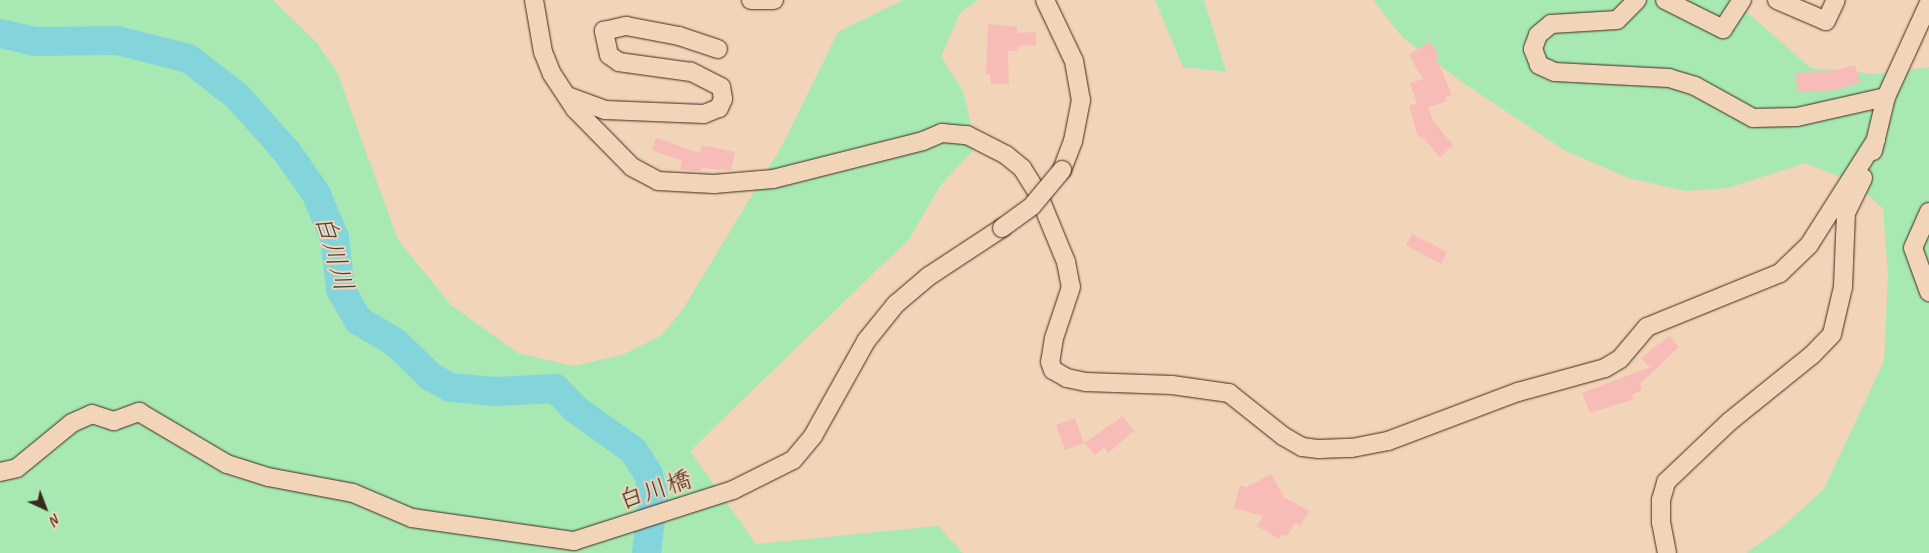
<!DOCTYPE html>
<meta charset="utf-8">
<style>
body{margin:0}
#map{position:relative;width:1929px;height:553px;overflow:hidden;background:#f2d4b8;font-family:Caveat,"Klee One",sans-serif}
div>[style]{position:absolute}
.green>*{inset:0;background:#a8e9b3}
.river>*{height:29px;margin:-14.5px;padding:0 14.5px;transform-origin:14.5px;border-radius:14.5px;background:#84d5db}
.building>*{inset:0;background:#f8bcb8}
.roads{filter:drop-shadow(0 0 1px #3b2a1e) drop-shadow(0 0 1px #3b2a1e)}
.minor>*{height:18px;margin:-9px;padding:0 9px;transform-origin:9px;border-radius:9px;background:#f2d4b8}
.bridges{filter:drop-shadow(0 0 1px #3b2a1e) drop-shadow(0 0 1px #3b2a1e)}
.minor-bridge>*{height:18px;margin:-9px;padding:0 9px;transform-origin:9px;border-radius:9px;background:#f2d4b8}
span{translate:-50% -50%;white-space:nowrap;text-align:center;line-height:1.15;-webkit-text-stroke:4px #f2d4b8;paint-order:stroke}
.street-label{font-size:25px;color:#3b2a1e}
.water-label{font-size:26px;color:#46443a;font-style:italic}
.north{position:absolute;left:20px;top:483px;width:50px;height:50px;-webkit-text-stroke:4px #f2d4b8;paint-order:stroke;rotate:137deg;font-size:14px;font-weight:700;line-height:20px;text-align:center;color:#3b2a1e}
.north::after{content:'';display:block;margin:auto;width:18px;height:22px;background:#3b2a1e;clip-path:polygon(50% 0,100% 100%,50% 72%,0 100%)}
</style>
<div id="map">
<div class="green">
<div style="clip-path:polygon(0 0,273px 0,316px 42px,337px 72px,398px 240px,451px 305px,518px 353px,574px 366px,622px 355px,662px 335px,683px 309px,783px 144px,838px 32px,903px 0,978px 0,960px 13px,941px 57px,963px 91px,976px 147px,940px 186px,909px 239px,690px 451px,756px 544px,938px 526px,963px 553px,0 553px)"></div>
<div style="clip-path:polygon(1155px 0,1204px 0,1226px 72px,1183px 67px)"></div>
<div style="clip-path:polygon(1373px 0,1733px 0,1811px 68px,1877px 74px,1929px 67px,1929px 553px,1746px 553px,1780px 529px,1824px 489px,1884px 361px,1888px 276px,1883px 209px,1857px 184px,1805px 163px,1728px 188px,1686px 191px,1628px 178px,1564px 150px,1462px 82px,1403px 38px)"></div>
</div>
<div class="river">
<div style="left:0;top:33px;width:36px;rotate:13deg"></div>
<div style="left:35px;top:41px;width:82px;rotate:-0.7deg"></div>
<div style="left:117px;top:40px;width:73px;rotate:14.2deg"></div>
<div style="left:188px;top:58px;width:62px;rotate:37.8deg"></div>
<div style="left:237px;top:96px;width:74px;rotate:48.3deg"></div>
<div style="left:286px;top:151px;width:50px;rotate:54.7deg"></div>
<div style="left:315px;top:192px;width:49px;rotate:67.1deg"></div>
<div style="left:334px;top:237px;width:52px;rotate:83.4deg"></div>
<div style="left:340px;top:289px;width:36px;rotate:60deg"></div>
<div style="left:358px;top:320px;width:43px;rotate:30.7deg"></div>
<div style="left:395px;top:342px;width:49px;rotate:44.2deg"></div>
<div style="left:430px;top:376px;width:23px;rotate:29deg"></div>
<div style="left:450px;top:387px;width:45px;rotate:5.1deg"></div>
<div style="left:495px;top:391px;width:60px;rotate:-2.9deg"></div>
<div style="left:555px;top:388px;width:28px;rotate:46deg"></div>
<div style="left:574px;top:408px;width:72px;rotate:35.4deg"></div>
<div style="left:633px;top:450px;width:28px;rotate:58deg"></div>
<div style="left:648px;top:474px;width:21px;rotate:76deg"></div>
<div style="left:653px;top:494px;width:59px;rotate:96.8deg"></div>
</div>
<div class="building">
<div style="clip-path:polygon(988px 24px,1017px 27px,1017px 33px,1036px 32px,1036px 45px,1017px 46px,1017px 51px,1008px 51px,1009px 84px,991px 84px,990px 74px,986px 74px)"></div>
<div style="clip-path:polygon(1430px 41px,1439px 56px,1436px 58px,1452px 95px,1445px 97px,1447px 101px,1428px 108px,1433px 121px,1453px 145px,1440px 157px,1421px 136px,1418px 137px,1409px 106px,1417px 103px,1410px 83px,1423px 79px,1409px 55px)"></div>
<div style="clip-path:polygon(1855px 65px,1860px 82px,1836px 90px,1797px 92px,1796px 73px,1836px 70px)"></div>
<div style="clip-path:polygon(656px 138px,700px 153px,701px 147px,708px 146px,735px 152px,731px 170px,701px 168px,700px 172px,680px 169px,682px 161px,652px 150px)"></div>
<div style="clip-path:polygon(1412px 234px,1447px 252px,1441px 264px,1406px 245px)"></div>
<div style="clip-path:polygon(1669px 336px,1679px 347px,1640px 384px,1642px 390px,1632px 395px,1634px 399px,1590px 413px,1582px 393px,1650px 367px,1641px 358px)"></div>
<div style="clip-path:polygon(1123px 416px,1134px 431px,1108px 453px,1104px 447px,1095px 455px,1084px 443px)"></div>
<div style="clip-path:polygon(1075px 418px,1084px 443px,1065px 450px,1056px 425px)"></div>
<div style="clip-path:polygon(1271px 474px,1284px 497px,1309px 511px,1300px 526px,1295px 523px,1287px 536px,1282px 534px,1279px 539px,1257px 526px,1263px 516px,1234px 508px,1240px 485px,1247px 487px)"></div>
</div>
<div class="roads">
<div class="minor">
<div style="left:534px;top:0;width:53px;rotate:80.2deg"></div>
<div style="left:543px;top:52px;width:24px;rotate:68deg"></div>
<div style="left:552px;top:74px;width:42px;rotate:56.7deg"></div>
<div style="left:575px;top:109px;width:81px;rotate:45.5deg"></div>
<div style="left:632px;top:167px;width:30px;rotate:28deg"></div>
<div style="left:658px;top:181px;width:56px;rotate:3.1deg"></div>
<div style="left:714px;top:184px;width:59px;rotate:-4.8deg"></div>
<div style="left:773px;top:179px;width:155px;rotate:-14.2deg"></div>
<div style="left:923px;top:141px;width:21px;rotate:-23deg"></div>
<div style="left:942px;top:133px;width:25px;rotate:5deg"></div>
<div style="left:967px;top:135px;width:44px;rotate:27.1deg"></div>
<div style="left:1006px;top:155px;width:21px;rotate:39deg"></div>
<div style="left:1022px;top:168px;width:31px;rotate:58deg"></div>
<div style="left:1038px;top:194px;width:74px;rotate:67.6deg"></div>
<div style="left:1066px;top:262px;width:25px;rotate:79deg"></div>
<div style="left:1071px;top:287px;width:54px;rotate:108.4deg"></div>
<div style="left:1054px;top:338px;width:24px;rotate:99deg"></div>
<div style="left:1050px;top:362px;width:9px;rotate:69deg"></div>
<div style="left:1053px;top:370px;width:16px;rotate:30deg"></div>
<div style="left:1067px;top:378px;width:19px;rotate:12deg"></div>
<div style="left:1086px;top:382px;width:86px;rotate:2deg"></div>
<div style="left:1172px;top:385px;width:58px;rotate:8deg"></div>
<div style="left:1229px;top:393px;width:69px;rotate:38.5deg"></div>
<div style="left:1283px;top:436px;width:22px;rotate:30deg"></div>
<div style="left:1302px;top:447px;width:17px;rotate:7deg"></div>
<div style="left:1319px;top:449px;width:33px;rotate:-2deg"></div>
<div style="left:1352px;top:448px;width:37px;rotate:-11deg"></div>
<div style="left:1388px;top:441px;width:139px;rotate:-20.7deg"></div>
<div style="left:1518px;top:392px;width:90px;rotate:-15.4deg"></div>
<div style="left:1605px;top:368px;width:17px;rotate:-31deg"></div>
<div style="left:1620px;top:359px;width:42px;rotate:-49.8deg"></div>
<div style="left:1647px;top:327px;width:144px;rotate:-22.1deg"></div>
<div style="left:1780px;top:273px;width:40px;rotate:-44deg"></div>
<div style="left:1809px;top:245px;width:125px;rotate:-57.5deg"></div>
<div style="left:751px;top:0;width:23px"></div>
<div style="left:1045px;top:0;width:68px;rotate:64.6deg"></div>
<div style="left:1074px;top:61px;width:40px;rotate:80deg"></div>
<div style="left:1081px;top:100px;width:42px;rotate:101deg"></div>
<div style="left:1073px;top:141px;width:31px;rotate:111deg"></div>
<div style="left:1637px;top:0;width:28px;rotate:135deg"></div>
<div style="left:1617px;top:20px;width:66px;rotate:176.5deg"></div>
<div style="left:1551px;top:24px;width:17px;rotate:140deg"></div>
<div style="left:1538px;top:35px;width:15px;rotate:110deg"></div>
<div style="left:1533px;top:49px;width:17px;rotate:69deg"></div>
<div style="left:1539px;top:65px;width:17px;rotate:24deg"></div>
<div style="left:1555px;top:72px;width:114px;rotate:3deg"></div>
<div style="left:1669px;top:78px;width:27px;rotate:17deg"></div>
<div style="left:1695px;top:86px;width:66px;rotate:28.9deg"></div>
<div style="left:1753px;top:118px;width:44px;rotate:-1.3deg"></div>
<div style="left:1797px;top:117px;width:91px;rotate:-12.7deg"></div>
<div style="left:1665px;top:0;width:65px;rotate:26.6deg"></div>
<div style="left:1723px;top:29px;width:35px;rotate:-57deg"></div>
<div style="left:1777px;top:0;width:53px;rotate:23.2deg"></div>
<div style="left:1826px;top:21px;width:23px;rotate:-65deg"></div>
<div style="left:567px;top:96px;width:40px;rotate:20.2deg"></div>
<div style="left:605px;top:110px;width:99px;rotate:2.3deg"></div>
<div style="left:704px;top:114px;width:16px;rotate:-22deg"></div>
<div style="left:719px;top:108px;width:10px;rotate:-66deg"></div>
<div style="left:723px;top:99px;width:12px;rotate:-99deg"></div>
<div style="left:721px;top:87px;width:34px;rotate:-153deg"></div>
<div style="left:691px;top:72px;width:73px;rotate:-172.1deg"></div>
<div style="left:619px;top:62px;width:12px;rotate:-145deg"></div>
<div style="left:609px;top:55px;width:25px;rotate:-102deg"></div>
<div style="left:604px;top:31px;width:23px;rotate:-13deg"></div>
<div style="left:626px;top:26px;width:54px;rotate:10.7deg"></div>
<div style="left:679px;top:36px;width:41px;rotate:18.4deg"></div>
<div style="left:1873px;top:151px;width:56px;rotate:-76.5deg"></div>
<div style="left:1886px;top:97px;width:103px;rotate:-65.4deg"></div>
<div style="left:1929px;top:212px;width:39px;rotate:114deg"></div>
<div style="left:1913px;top:248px;width:47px;rotate:70deg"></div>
<div style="left:0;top:472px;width:17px;rotate:-13deg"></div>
<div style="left:17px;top:468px;width:71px;rotate:-39.3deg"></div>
<div style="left:72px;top:423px;width:22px;rotate:-24deg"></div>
<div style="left:92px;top:414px;width:23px;rotate:18deg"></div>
<div style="left:114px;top:421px;width:27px;rotate:-20deg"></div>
<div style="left:139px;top:412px;width:102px;rotate:30.6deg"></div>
<div style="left:227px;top:464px;width:43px;rotate:17.6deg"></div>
<div style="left:268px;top:477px;width:86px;rotate:10.7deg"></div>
<div style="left:353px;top:493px;width:64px;rotate:23deg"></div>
<div style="left:412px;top:518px;width:164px;rotate:8.1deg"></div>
<div style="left:574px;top:541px;width:167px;rotate:-17.8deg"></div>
<div style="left:733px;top:490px;width:67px;rotate:-26.6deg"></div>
<div style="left:793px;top:460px;width:31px;rotate:-50deg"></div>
<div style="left:813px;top:436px;width:109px;rotate:-60.8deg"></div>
<div style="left:866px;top:341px;width:48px;rotate:-51deg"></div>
<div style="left:896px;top:304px;width:43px;rotate:-40.3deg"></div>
<div style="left:929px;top:276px;width:87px;rotate:-33.3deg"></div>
<div style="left:1667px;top:553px;width:31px;rotate:-101deg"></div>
<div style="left:1661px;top:523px;width:23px;rotate:-90deg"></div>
<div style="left:1661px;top:500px;width:19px;rotate:-74deg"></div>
<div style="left:1666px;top:482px;width:87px;rotate:-43.6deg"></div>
<div style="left:1729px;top:422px;width:107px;rotate:-38.9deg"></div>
<div style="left:1812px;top:355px;width:29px;rotate:-46deg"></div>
<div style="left:1832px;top:334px;width:48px;rotate:-76.8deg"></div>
<div style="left:1843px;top:287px;width:74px;rotate:-87.7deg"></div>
<div style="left:1846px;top:213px;width:39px;rotate:-64deg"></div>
</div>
</div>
<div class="bridges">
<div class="minor-bridge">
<div style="left:1002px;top:228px;width:37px;rotate:-36deg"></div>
<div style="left:1032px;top:206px;width:47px;rotate:-50.2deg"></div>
</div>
</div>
<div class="street-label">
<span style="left:655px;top:490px;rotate:-18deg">白川橋</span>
</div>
<div class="water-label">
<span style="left:334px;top:253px;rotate:74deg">白川川</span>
</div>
<div class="north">N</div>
</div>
